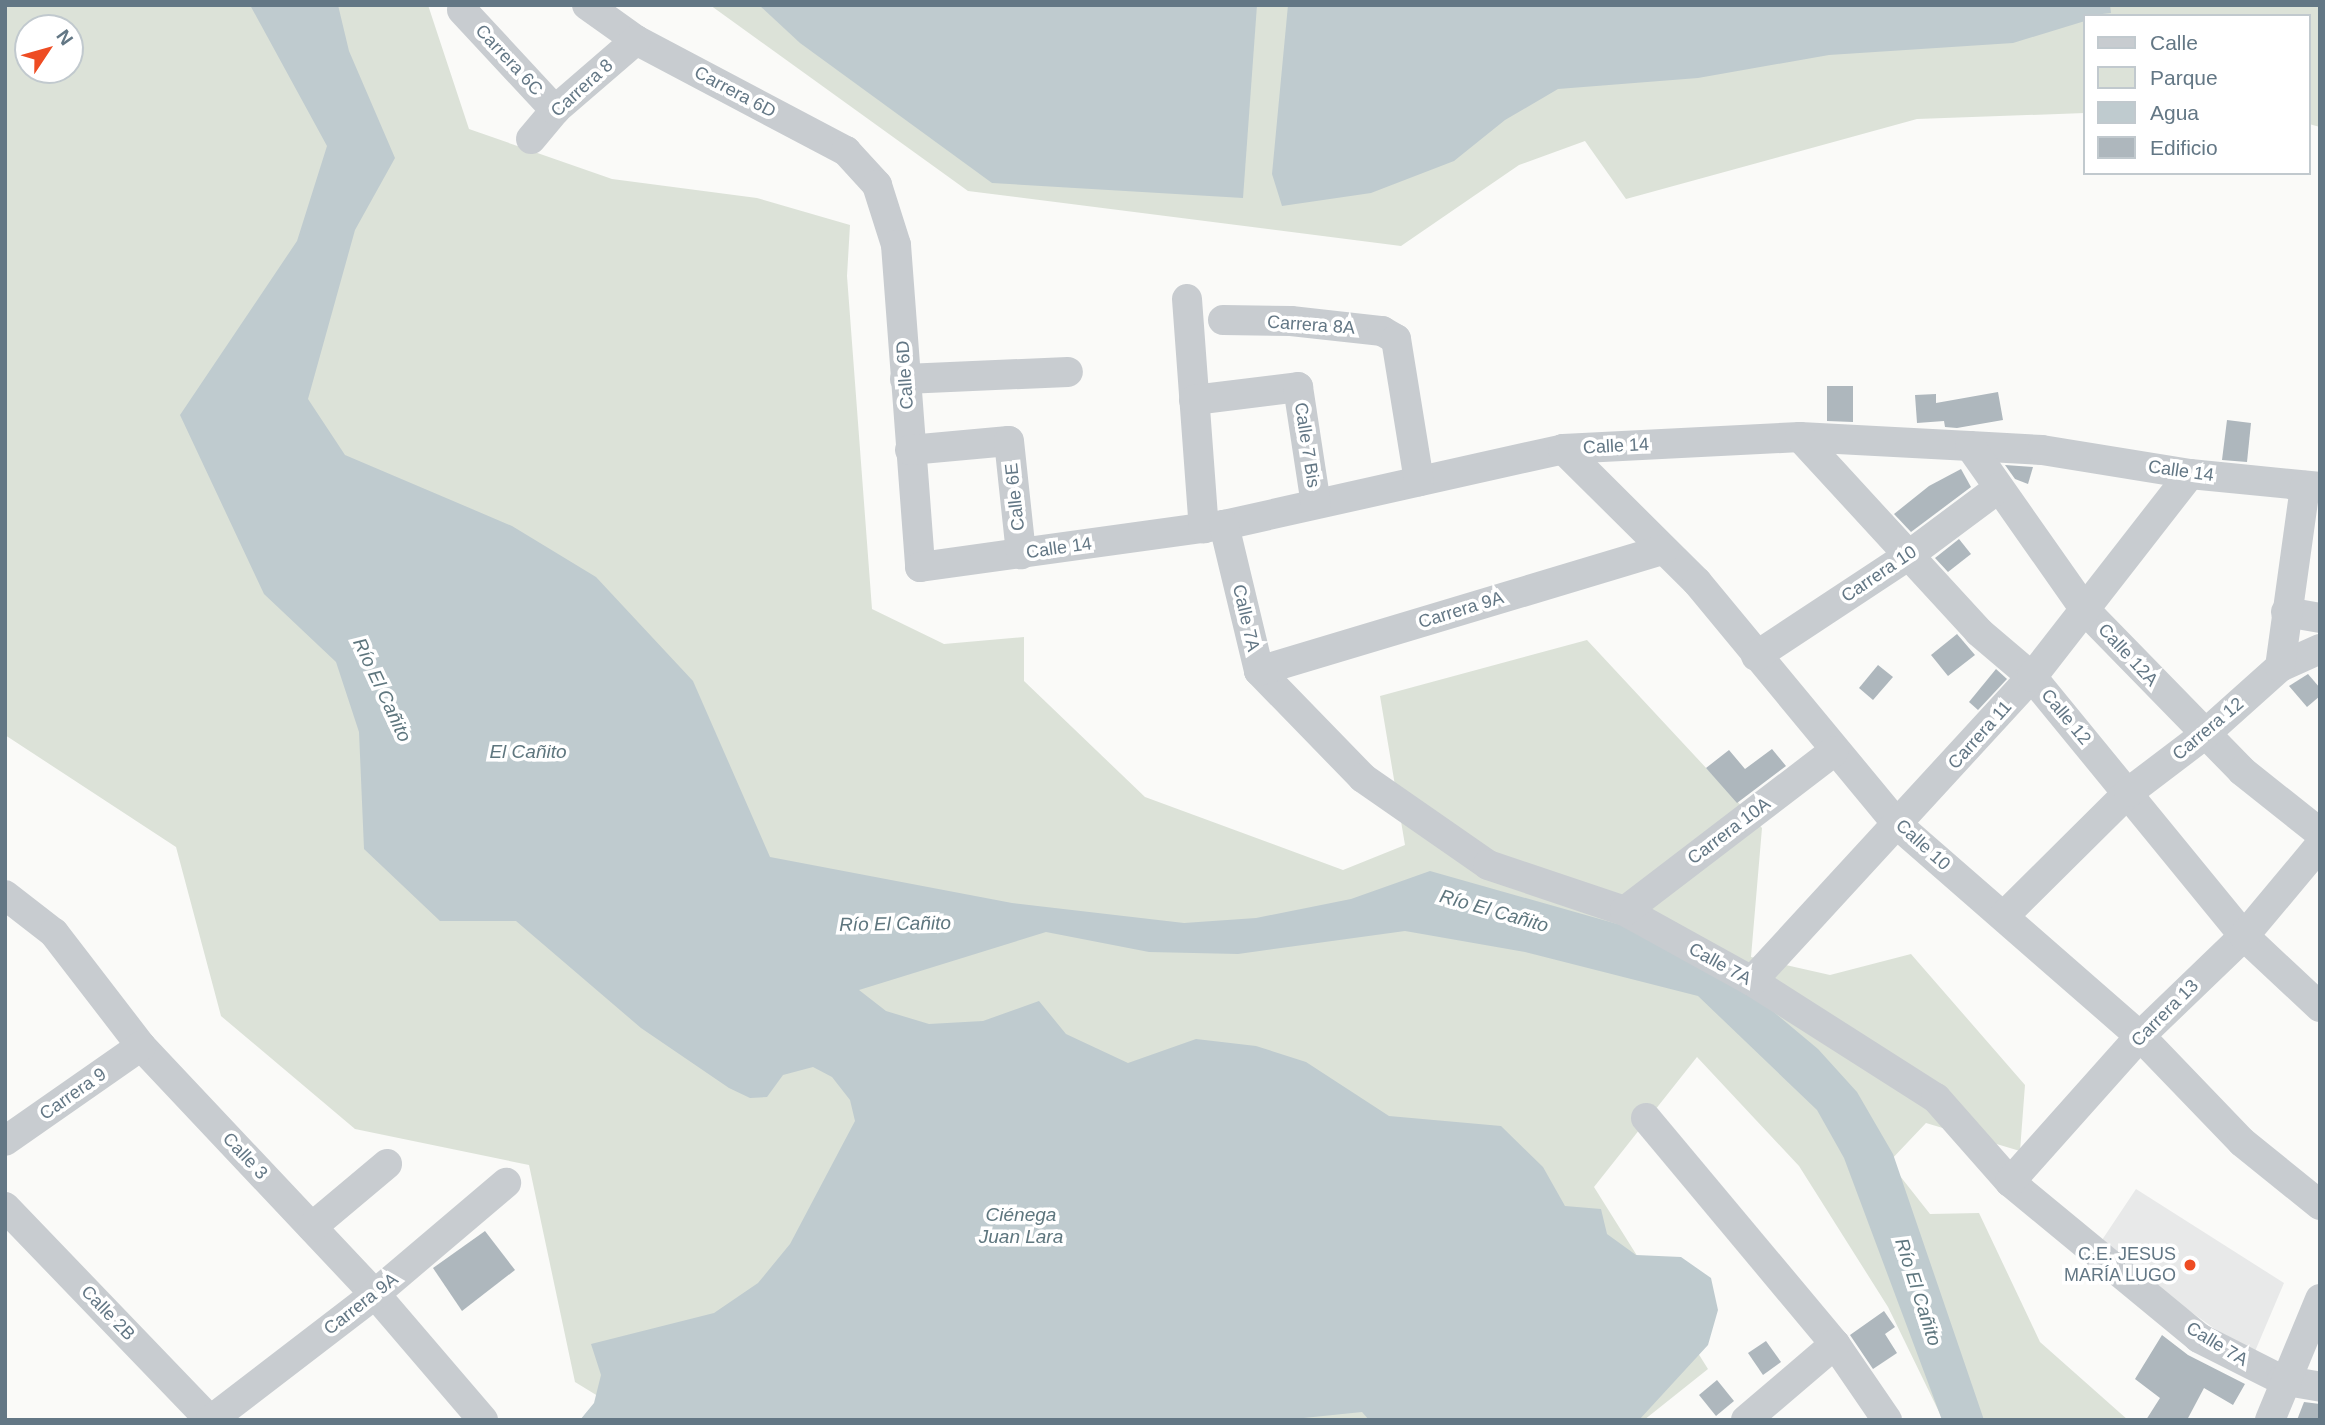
<!DOCTYPE html>
<meta charset="utf-8">
<style>
body{margin:0}
#map{position:relative;width:2325px;height:1425px;overflow:hidden;background:#fafaf8;font-family:Arial,sans-serif}
div>[style]{position:absolute}
.built>*{inset:0;background:#e8e9e9}
.green>*{inset:0;background:#dce2d8}
.water>*{inset:0;background:#bfcbcf}
.building>*{inset:0;background:#aeb7bd}
.minor>*{height:30px;margin:-15px;padding:0 15px;transform-origin:15px;border-radius:15px;background:#c8ccd0}
.dots>*{width:19px;height:19px;translate:-50% -50%;box-sizing:border-box;border:4px solid #fff;border-radius:50%}
span{translate:-50% -50%;white-space:nowrap;text-align:center;line-height:1.15;-webkit-text-stroke:7px #fff;paint-order:stroke}
.street-label{font-size:18px;color:#637785}
.poi-label{font-size:18px;color:#637785}
.right{translate:-100% -50%;text-align:right}
.water-label{font-size:19px;color:#5e767e;font-style:italic}
.frame{position:absolute;inset:0;border:7px solid #637785;pointer-events:none}
.legend{position:absolute;left:2083px;top:14px;width:228px;height:161px;box-sizing:border-box;background:#fff;border:2px solid #c1c9ce;margin:0;padding:9px 12px;list-style:none;font-size:21px;color:#637785}
.legend li{display:flex;align-items:center;gap:14px;height:35px}
.legend b{width:35px;border:2px solid #c1c9ce}
.north{position:absolute;left:14px;top:14px;width:70px;height:70px;box-sizing:border-box;background:#fff;border:2px solid #c1c9ce;border-radius:50%;rotate:54deg;font-size:19px;font-weight:700;line-height:28px;text-align:center;color:#637785}
.north::after{content:'';display:block;margin:auto;width:24px;height:32px;background:#ee4c23;clip-path:polygon(50% 0,100% 100%,50% 72%,0 100%)}
</style>
<div id="map">
<div class="built">
<div style="clip-path:polygon(2136px 1189px,2284px 1283px,2253px 1356px,2098px 1246px)"></div>
</div>
<div class="green">
<div style="clip-path:polygon(evenodd,5px 5px,428px 5px,469px 129px,612px 179px,757px 198px,850px 225px,847px 276px,872px 609px,944px 644px,1024px 637px,1024px 681px,1145px 797px,1343px 870px,1405px 845px,1380px 696px,1587px 640px,1762px 828px,1751px 957px,1830px 975px,1911px 954px,2025px 1085px,2020px 1151px,1926px 1123px,1889px 1162px,1930px 1214px,1979px 1213px,2040px 1342px,2128px 1420px,1943px 1420px,1888px 1307px,1799px 1166px,1697px 1057px,1594px 1187px,1708px 1369px,1644px 1420px,637px 1420px,575px 1382px,529px 1165px,355px 1129px,221px 1016px,176px 847px,5px 735px,5px 5px,28px 28px,70px 28px,70px 70px,28px 70px,28px 28px)"></div>
<div style="clip-path:polygon(710px 5px,2320px 5px,2320px 127px,2309px 124px,2309px 16px,2085px 16px,2085px 113px,1917px 119px,1626px 199px,1585px 141px,1519px 165px,1401px 246px,968px 191px)"></div>
</div>
<div class="water">
<div style="clip-path:polygon(250px 5px,338px 5px,349px 51px,395px 158px,355px 230px,308px 399px,345px 455px,512px 526px,596px 577px,693px 681px,770px 857px,1012px 903px,1184px 923px,1256px 918px,1351px 899px,1430px 871px,1642px 931px,1757px 998px,1818px 1049px,1857px 1092px,1893px 1154px,1984px 1420px,1942px 1420px,1844px 1158px,1817px 1110px,1698px 996px,1525px 952px,1405px 931px,1238px 954px,1149px 952px,1046px 932px,859px 990px,886px 1011px,929px 1024px,983px 1021px,1039px 1001px,1066px 1034px,1128px 1063px,1196px 1039px,1256px 1046px,1306px 1062px,1389px 1116px,1501px 1126px,1543px 1167px,1565px 1206px,1601px 1209px,1607px 1234px,1636px 1255px,1681px 1257px,1711px 1278px,1718px 1310px,1708px 1345px,1639px 1420px,1369px 1420px,1362px 1412px,1284px 1420px,580px 1420px,594px 1403px,601px 1375px,591px 1344px,714px 1313px,758px 1283px,790px 1244px,855px 1121px,850px 1100px,832px 1077px,813px 1067px,783px 1075px,767px 1097px,750px 1098px,729px 1088px,641px 1028px,516px 921px,440px 921px,364px 849px,359px 732px,336px 662px,264px 594px,180px 415px,297px 241px,327px 146px)"></div>
<div style="clip-path:polygon(759px 5px,1257px 5px,1243px 198px,992px 183px,800px 43px)"></div>
<div style="clip-path:polygon(1288px 5px,2110px 5px,2111px 13px,2085px 16px,2085px 21px,2013px 43px,1829px 55px,1698px 78px,1558px 89px,1505px 120px,1454px 161px,1371px 193px,1282px 206px,1272px 174px)"></div>
</div>
<div class="building">
<div style="clip-path:polygon(1827px 386px,1853px 386px,1853px 422px,1827px 421px)"></div>
<div style="clip-path:polygon(1998px 392px,2003px 420px,1957px 428px,1945px 427px,1944px 421px,1917px 423px,1915px 395px,1936px 394px,1936px 403px)"></div>
<div style="clip-path:polygon(2227px 420px,2251px 423px,2247px 462px,2222px 460px)"></div>
<div style="clip-path:polygon(2005px 465px,2033px 467px,2028px 484px,2015px 479px)"></div>
<div style="clip-path:polygon(1961px 469px,1971px 487px,1911px 532px,1894px 514px,1929px 486px)"></div>
<div style="clip-path:polygon(1959px 539px,1971px 554px,1948px 572px,1935px 558px)"></div>
<div style="clip-path:polygon(1957px 634px,1975px 655px,1948px 676px,1931px 655px)"></div>
<div style="clip-path:polygon(1878px 665px,1893px 677px,1873px 700px,1859px 688px)"></div>
<div style="clip-path:polygon(1996px 669px,2007px 679px,1978px 710px,1969px 702px)"></div>
<div style="clip-path:polygon(2308px 674px,2320px 688px,2320px 696px,2307px 707px,2289px 686px)"></div>
<div style="clip-path:polygon(1772px 749px,1786px 766px,1737px 803px,1706px 768px,1729px 750px,1745px 769px)"></div>
<div style="clip-path:polygon(485px 1231px,515px 1270px,462px 1311px,433px 1268px)"></div>
<div style="clip-path:polygon(1884px 1311px,1895px 1327px,1885px 1334px,1897px 1353px,1873px 1369px,1850px 1335px)"></div>
<div style="clip-path:polygon(2162px 1335px,2188px 1355px,2245px 1384px,2233px 1405px,2204px 1388px,2187px 1420px,2146px 1420px,2160px 1398px,2135px 1379px)"></div>
<div style="clip-path:polygon(1766px 1341px,1781px 1362px,1763px 1375px,1748px 1353px)"></div>
<div style="clip-path:polygon(1717px 1380px,1734px 1401px,1716px 1416px,1699px 1395px)"></div>
<div style="clip-path:polygon(2304px 1402px,2320px 1404px,2320px 1420px,2297px 1420px)"></div>
</div>
<div class="minor">
<div style="left:587px;top:5px;width:60px;rotate:35.5deg"></div>
<div style="left:636px;top:40px;width:238px;rotate:27.9deg"></div>
<div style="left:846px;top:151px;width:46px;rotate:47.6deg"></div>
<div style="left:877px;top:185px;width:63px;rotate:72.4deg"></div>
<div style="left:896px;top:245px;width:323px;rotate:85.7deg"></div>
<div style="left:920px;top:567px;width:307px;rotate:-7.9deg"></div>
<div style="left:1224px;top:525px;width:347px;rotate:-12.6deg"></div>
<div style="left:1563px;top:449px;width:237px;rotate:-2.9deg"></div>
<div style="left:1800px;top:437px;width:170px;rotate:3deg"></div>
<div style="left:1970px;top:446px;width:72px;rotate:3.2deg"></div>
<div style="left:2042px;top:450px;width:150px;rotate:9.2deg"></div>
<div style="left:2190px;top:474px;width:131px;rotate:5.7deg"></div>
<div style="left:462px;top:10px;width:137px;rotate:47.1deg"></div>
<div style="left:531px;top:139px;width:38px;rotate:-50deg"></div>
<div style="left:555px;top:110px;width:107px;rotate:-40.8deg"></div>
<div style="left:1187px;top:299px;width:230px;rotate:85.8deg"></div>
<div style="left:1223px;top:320px;width:68px;rotate:0.8deg"></div>
<div style="left:1291px;top:321px;width:92px;rotate:6.3deg"></div>
<div style="left:1382px;top:331px;width:16px;rotate:30deg"></div>
<div style="left:1396px;top:339px;width:144px;rotate:80.8deg"></div>
<div style="left:905px;top:379px;width:163px;rotate:-2.5deg"></div>
<div style="left:1194px;top:400px;width:105px;rotate:-7.1deg"></div>
<div style="left:1298px;top:387px;width:118px;rotate:81.3deg"></div>
<div style="left:1800px;top:437px;width:265px;rotate:47.4deg"></div>
<div style="left:1979px;top:632px;width:70px;rotate:40.3deg"></div>
<div style="left:2032px;top:677px;width:335px;rotate:50.7deg"></div>
<div style="left:2244px;top:936px;width:104px;rotate:43.1deg"></div>
<div style="left:1970px;top:446px;width:202px;rotate:54.9deg"></div>
<div style="left:2086px;top:611px;width:223px;rotate:45.7deg"></div>
<div style="left:2242px;top:771px;width:100px;rotate:38.5deg"></div>
<div style="left:1563px;top:449px;width:189px;rotate:44.8deg"></div>
<div style="left:1697px;top:582px;width:317px;rotate:50.4deg"></div>
<div style="left:1899px;top:826px;width:320px;rotate:41.1deg"></div>
<div style="left:2140px;top:1036px;width:147px;rotate:46.1deg"></div>
<div style="left:2242px;top:1142px;width:100px;rotate:38.9deg"></div>
<div style="left:910px;top:450px;width:99px;rotate:-5.2deg"></div>
<div style="left:1009px;top:441px;width:114px;rotate:83.9deg"></div>
<div style="left:1224px;top:525px;width:150px;rotate:76.5deg"></div>
<div style="left:1259px;top:671px;width:149px;rotate:45.8deg"></div>
<div style="left:1363px;top:778px;width:152px;rotate:34.8deg"></div>
<div style="left:1488px;top:865px;width:145px;rotate:18.6deg"></div>
<div style="left:1625px;top:911px;width:145px;rotate:28.9deg"></div>
<div style="left:1752px;top:981px;width:218px;rotate:32.5deg"></div>
<div style="left:1936px;top:1098px;width:112px;rotate:48.6deg"></div>
<div style="left:2010px;top:1182px;width:245px;rotate:39.5deg"></div>
<div style="left:2199px;top:1338px;width:93px;rotate:26.8deg"></div>
<div style="left:2282px;top:1380px;width:39px;rotate:10deg"></div>
<div style="left:2286px;top:612px;width:35px;rotate:10deg"></div>
<div style="left:1756px;top:656px;width:183px;rotate:-33.4deg"></div>
<div style="left:1909px;top:555px;width:112px;rotate:-36.7deg"></div>
<div style="left:2280px;top:667px;width:44px;rotate:-24.2deg"></div>
<div style="left:1259px;top:671px;width:422px;rotate:-16.7deg"></div>
<div style="left:5px;top:895px;width:62px;rotate:37.8deg"></div>
<div style="left:54px;top:933px;width:143px;rotate:52.4deg"></div>
<div style="left:141px;top:1046px;width:341px;rotate:46.7deg"></div>
<div style="left:375px;top:1294px;width:166px;rotate:49.4deg"></div>
<div style="left:1625px;top:911px;width:263px;rotate:-37.4deg"></div>
<div style="left:2004px;top:916px;width:176px;rotate:-44.8deg"></div>
<div style="left:2129px;top:792px;width:94px;rotate:-37.2deg"></div>
<div style="left:2204px;top:735px;width:102px;rotate:-41.8deg"></div>
<div style="left:2280px;top:667px;width:183px;rotate:-82.1deg"></div>
<div style="left:1752px;top:981px;width:413px;rotate:-47.4deg"></div>
<div style="left:2032px;top:677px;width:257px;rotate:-52.1deg"></div>
<div style="left:1646px;top:1118px;width:295px;rotate:50.1deg"></div>
<div style="left:1835px;top:1344px;width:92px;rotate:55.6deg"></div>
<div style="left:5px;top:1141px;width:166px;rotate:-34.9deg"></div>
<div style="left:2010px;top:1182px;width:195px;rotate:-48.3deg"></div>
<div style="left:2140px;top:1036px;width:144px;rotate:-43.9deg"></div>
<div style="left:2244px;top:936px;width:119px;rotate:-50.1deg"></div>
<div style="left:5px;top:1207px;width:296px;rotate:46.1deg"></div>
<div style="left:312px;top:1227px;width:98px;rotate:-40deg"></div>
<div style="left:211px;top:1420px;width:207px;rotate:-37.5deg"></div>
<div style="left:375px;top:1294px;width:172px;rotate:-40.3deg"></div>
<div style="left:1746px;top:1420px;width:117px;rotate:-40.5deg"></div>
<div style="left:2270px;top:1420px;width:131px;rotate:-67.5deg"></div>
</div>
<div class="dots">
<div style="left:2190px;top:1265px;background:#ee4c23"></div>
</div>
<div class="street-label">
<span style="left:509px;top:60px;rotate:47deg">Carrera 6C</span>
<span style="left:582px;top:88px;rotate:-42deg">Carrera 8</span>
<span style="left:735px;top:92px;rotate:28deg">Carrera 6D</span>
<span style="left:1311px;top:325px;rotate:4deg">Carrera 8A</span>
<span style="left:905px;top:375px;rotate:-94deg">Calle 6D</span>
<span style="left:1307px;top:445px;rotate:81deg">Calle 7 Bis</span>
<span style="left:1616px;top:446px;rotate:-3deg">Calle 14</span>
<span style="left:2181px;top:471px;rotate:8deg">Calle 14</span>
<span style="left:1015px;top:497px;rotate:-96deg">Calle 6E</span>
<span style="left:1059px;top:548px;rotate:-8deg">Calle 14</span>
<span style="left:1879px;top:574px;rotate:-34deg">Carrera 10</span>
<span style="left:1461px;top:610px;rotate:-17deg">Carrera 9A</span>
<span style="left:1246px;top:618px;rotate:77deg">Calle 7A</span>
<span style="left:2128px;top:655px;rotate:47deg">Calle 12A</span>
<span style="left:2066px;top:717px;rotate:50deg">Calle 12</span>
<span style="left:2208px;top:729px;rotate:-40deg">Carrera 12</span>
<span style="left:1980px;top:735px;rotate:-48deg">Carrera 11</span>
<span style="left:1729px;top:831px;rotate:-37deg">Carrera 10A</span>
<span style="left:1923px;top:845px;rotate:42deg">Calle 10</span>
<span style="left:1720px;top:964px;rotate:29deg">Calle 7A</span>
<span style="left:2165px;top:1013px;rotate:-45deg">Carrera 13</span>
<span style="left:73px;top:1094px;rotate:-35deg">Carrera 9</span>
<span style="left:245px;top:1156px;rotate:47deg">Calle 3</span>
<span style="left:361px;top:1304px;rotate:-38deg">Carrera 9A</span>
<span style="left:108px;top:1313px;rotate:46deg">Calle 2B</span>
<span style="left:2217px;top:1344px;rotate:31deg">Calle 7A</span>
</div>
<div class="poi-label">
<span class="right" style="left:2176px;top:1265px">C.E. JESUS<br>MARÍA LUGO</span>
</div>
<div class="water-label">
<span style="left:382px;top:690px;rotate:65deg">Río El Cañito</span>
<span style="left:528px;top:752px">El Cañito</span>
<span style="left:1494px;top:911px;rotate:16deg">Río El Cañito</span>
<span style="left:895px;top:924px;rotate:-1deg">Río El Cañito</span>
<span style="left:1021px;top:1226px">Ciénega<br>Juan Lara</span>
<span style="left:1918px;top:1292px;rotate:72deg">Río El Cañito</span>
</div>
<div class="frame"></div>
<ul class="legend">
<li><b style="height:9px;background:#c8ccd0"></b>Calle</li>
<li><b style="height:19px;background:#dce2d8"></b>Parque</li>
<li><b style="height:19px;background:#bfcbcf"></b>Agua</li>
<li><b style="height:19px;background:#aeb7bd"></b>Edificio</li>
</ul>
<div class="north">N</div>
</div>
